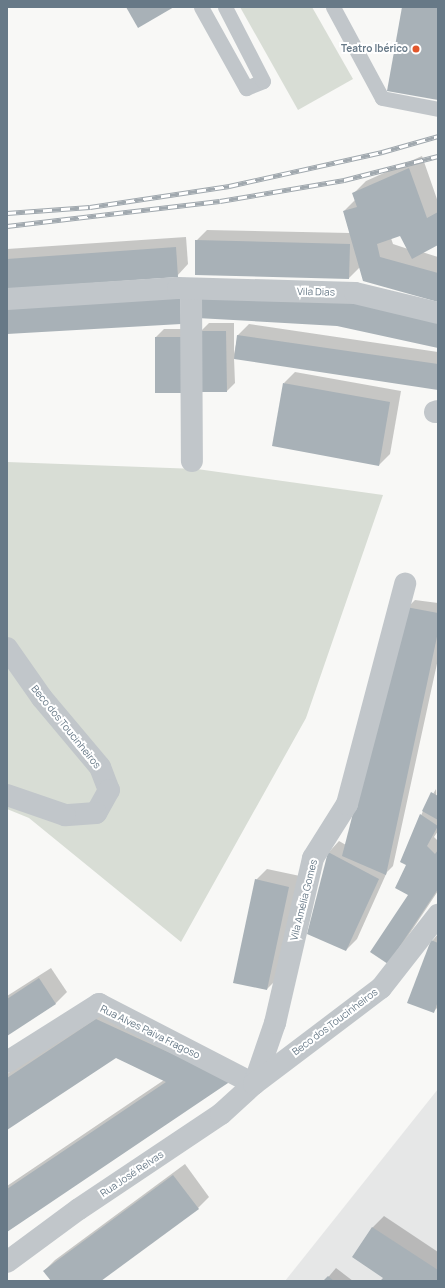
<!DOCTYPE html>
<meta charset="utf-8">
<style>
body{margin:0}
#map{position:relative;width:445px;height:1288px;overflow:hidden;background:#f8f8f6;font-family:Manrope,sans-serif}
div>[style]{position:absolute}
.built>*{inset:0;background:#e6e7e7}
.green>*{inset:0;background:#d8ddd5}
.shadow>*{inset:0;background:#0003}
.building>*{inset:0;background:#a8b1b7}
.service>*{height:15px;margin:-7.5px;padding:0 7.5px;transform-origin:7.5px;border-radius:7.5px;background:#c1c6ca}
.minor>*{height:22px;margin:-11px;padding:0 11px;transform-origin:11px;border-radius:11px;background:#c1c6ca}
.rail>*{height:4.5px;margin-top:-2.25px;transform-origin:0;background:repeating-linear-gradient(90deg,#fff 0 9px,#a0a8ae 0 18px);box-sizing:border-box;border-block:1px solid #a0a8ae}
.dots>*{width:11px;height:11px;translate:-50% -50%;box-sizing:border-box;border:2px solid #fff;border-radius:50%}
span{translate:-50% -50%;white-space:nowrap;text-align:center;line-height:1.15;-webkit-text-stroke:4px #fff;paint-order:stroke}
.poi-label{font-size:10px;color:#677987;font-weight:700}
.right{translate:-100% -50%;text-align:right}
.street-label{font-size:10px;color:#677987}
.frame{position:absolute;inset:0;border:8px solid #677987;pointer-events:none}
</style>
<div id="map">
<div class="built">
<div style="clip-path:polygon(438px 1089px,438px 1281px,285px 1281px)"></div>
</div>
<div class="green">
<div style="clip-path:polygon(240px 7px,312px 7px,353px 79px,298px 110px)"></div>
<div style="clip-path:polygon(7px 462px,197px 469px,383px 495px,306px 718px,181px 942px,29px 818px,7px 809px)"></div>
</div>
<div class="shadow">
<div style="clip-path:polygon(evenodd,422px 156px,438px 202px,438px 244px,422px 252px,438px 257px,438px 301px,360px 267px,349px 278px,196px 241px,207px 230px,350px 233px,344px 211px,355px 200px,353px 194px,366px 181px,422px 156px,401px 235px,408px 249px,393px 244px,391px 238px,401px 235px)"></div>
<div style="clip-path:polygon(186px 237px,188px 264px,177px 276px,7px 288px,7px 249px)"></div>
<div style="clip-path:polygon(209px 323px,234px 323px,234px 354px,238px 335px,249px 324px,438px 352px,438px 389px,234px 358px,235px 383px,227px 391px,201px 331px)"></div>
<div style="clip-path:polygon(164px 329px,189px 329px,190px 384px,156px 337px)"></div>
<div style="clip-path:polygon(295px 372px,401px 391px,390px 454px,379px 465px,284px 383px)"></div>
<div style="clip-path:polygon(415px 600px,438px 603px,438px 659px,393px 866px,387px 872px,357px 939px,346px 950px,329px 852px,339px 841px,346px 845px,407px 608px)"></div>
<div style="clip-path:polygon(436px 789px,438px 831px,434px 837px,438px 841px,438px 891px,396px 954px,410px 894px,407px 865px,401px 861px,423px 811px)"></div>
<div style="clip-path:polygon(267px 869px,300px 876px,278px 978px,267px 989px,256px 880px)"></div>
<div style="clip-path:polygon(438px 934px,438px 1007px,433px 1012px,432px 941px)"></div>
<div style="clip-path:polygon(51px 968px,67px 992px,56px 1003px,7px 1035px,7px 996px)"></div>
<div style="clip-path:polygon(109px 1006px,242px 1068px,7px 1231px,7px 1186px,164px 1080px,115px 1057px,7px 1129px,7px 1074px)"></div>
<div style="clip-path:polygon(185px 1164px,209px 1197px,198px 1208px,99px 1281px,52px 1281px,44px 1271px,55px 1260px)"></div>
<div style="clip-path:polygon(384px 1216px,438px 1252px,438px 1281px,382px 1281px,384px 1277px,353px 1257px,373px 1227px)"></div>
<div style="clip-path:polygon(336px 1268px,353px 1281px,325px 1281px)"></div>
</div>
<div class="building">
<div style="clip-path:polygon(126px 7px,174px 7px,138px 28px)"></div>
<div style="clip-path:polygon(402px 7px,438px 7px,438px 100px,387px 91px)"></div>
<div style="clip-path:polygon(409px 168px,427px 218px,438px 212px,438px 245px,412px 259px,400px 236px,377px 244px,380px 257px,438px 273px,438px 302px,363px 281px,343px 211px,357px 207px,352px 193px)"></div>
<div style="clip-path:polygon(195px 240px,350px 244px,349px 279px,195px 275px)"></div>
<div style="clip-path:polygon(176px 247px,178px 277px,7px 289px,7px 259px)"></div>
<div style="clip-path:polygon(198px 293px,341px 299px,438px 322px,438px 348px,337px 326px,197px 318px)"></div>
<div style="clip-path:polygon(180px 295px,181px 324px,7px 334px,7px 306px)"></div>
<div style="clip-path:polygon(200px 331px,226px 331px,227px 392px,201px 392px)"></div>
<div style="clip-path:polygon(237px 335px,438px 364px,438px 390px,234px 359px)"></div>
<div style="clip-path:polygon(155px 337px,182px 337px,182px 393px,155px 393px)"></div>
<div style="clip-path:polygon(283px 383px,390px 402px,379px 466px,272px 446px)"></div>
<div style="clip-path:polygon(406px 607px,438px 613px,438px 632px,386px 875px,342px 856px)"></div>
<div style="clip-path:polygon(431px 792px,438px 796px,438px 820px,422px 811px)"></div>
<div style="clip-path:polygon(420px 814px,438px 826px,427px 846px,435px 854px,438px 850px,438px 889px,388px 964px,370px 952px,408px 895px,395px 888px,406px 865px,400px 862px)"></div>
<div style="clip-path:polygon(328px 852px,379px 879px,346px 951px,307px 934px)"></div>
<div style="clip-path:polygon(255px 879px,289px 887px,267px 990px,233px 983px)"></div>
<div style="clip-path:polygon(431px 940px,438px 943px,438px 1001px,434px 1013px,407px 1003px)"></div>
<div style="clip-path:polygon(39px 978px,56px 1004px,7px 1036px,7px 999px)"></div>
<div style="clip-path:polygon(96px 1019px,231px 1081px,7px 1232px,7px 1189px,166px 1082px,116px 1058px,7px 1130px,7px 1078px)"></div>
<div style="clip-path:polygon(173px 1175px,199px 1209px,101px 1281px,51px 1281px,43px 1271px)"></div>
<div style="clip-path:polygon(372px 1227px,438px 1270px,438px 1281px,380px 1281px,383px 1278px,352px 1257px)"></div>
<div style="clip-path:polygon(328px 1276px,334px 1281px,323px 1281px)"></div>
</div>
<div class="service">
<div style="left:201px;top:7px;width:93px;rotate:60.9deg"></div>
<div style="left:246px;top:88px;width:18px;rotate:-22deg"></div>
<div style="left:263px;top:81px;width:83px;rotate:-117.2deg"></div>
<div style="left:333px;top:7px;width:103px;rotate:61.7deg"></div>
<div style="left:382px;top:98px;width:57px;rotate:11.1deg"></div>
</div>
<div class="minor">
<div style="left:191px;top:289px;width:172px;rotate:89.7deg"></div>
<div style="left:7px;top:299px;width:171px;rotate:-3.7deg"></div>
<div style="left:178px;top:288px;width:177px;rotate:1.6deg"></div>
<div style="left:355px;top:293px;width:85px;rotate:13.5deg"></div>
<div style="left:435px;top:412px;width:3px;rotate:-18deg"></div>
<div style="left:7px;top:648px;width:61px;rotate:55deg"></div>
<div style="left:42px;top:698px;width:90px;rotate:50deg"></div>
<div style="left:100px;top:767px;width:25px;rotate:69deg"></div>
<div style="left:109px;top:790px;width:26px;rotate:119deg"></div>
<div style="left:96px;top:813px;width:31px;rotate:176deg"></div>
<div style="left:65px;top:815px;width:61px;rotate:-161deg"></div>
<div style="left:7px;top:1062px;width:109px;rotate:-32.2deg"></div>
<div style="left:99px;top:1004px;width:174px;rotate:27.3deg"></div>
<div style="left:254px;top:1084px;width:65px;rotate:-71deg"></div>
<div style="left:275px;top:1023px;width:169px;rotate:-77deg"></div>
<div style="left:313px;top:858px;width:64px;rotate:-57.8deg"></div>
<div style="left:347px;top:804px;width:228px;rotate:-75.2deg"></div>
<div style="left:7px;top:1262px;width:89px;rotate:-36.4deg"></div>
<div style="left:79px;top:1209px;width:171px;rotate:-33.8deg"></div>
<div style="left:221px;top:1114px;width:45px;rotate:-42.3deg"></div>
<div style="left:254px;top:1084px;width:159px;rotate:-37.1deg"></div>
<div style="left:381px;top:988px;width:93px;rotate:-52deg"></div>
</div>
<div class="rail">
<div style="left:7px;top:213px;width:83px;rotate:-4.1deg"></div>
<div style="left:90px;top:207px;width:141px;rotate:-8.6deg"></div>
<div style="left:229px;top:186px;width:157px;rotate:-12.5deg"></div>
<div style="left:382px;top:152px;width:58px;rotate:-15.9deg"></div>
<div style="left:7px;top:226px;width:214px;rotate:-6.7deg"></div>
<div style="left:220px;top:201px;width:126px;rotate:-9.6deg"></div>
<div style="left:344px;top:180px;width:97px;rotate:-14.3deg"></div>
</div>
<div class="dots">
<div style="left:416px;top:49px;background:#e2572c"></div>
</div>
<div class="poi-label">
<span class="right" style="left:408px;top:49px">Teatro Ibérico</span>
</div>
<div class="street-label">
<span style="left:316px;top:292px;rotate:1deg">Vila Dias</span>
<span style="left:66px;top:727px;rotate:51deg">Beco dos Toucinheiros</span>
<span style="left:304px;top:900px;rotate:-76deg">Vila Amélia Gomes</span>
<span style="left:335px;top:1022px;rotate:-37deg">Beco dos Toucinheiros</span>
<span style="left:150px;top:1032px;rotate:26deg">Rua Alves Paiva Fragoso</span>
<span style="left:132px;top:1174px;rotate:-34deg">Rua José Relvas</span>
</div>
<div class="frame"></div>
</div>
